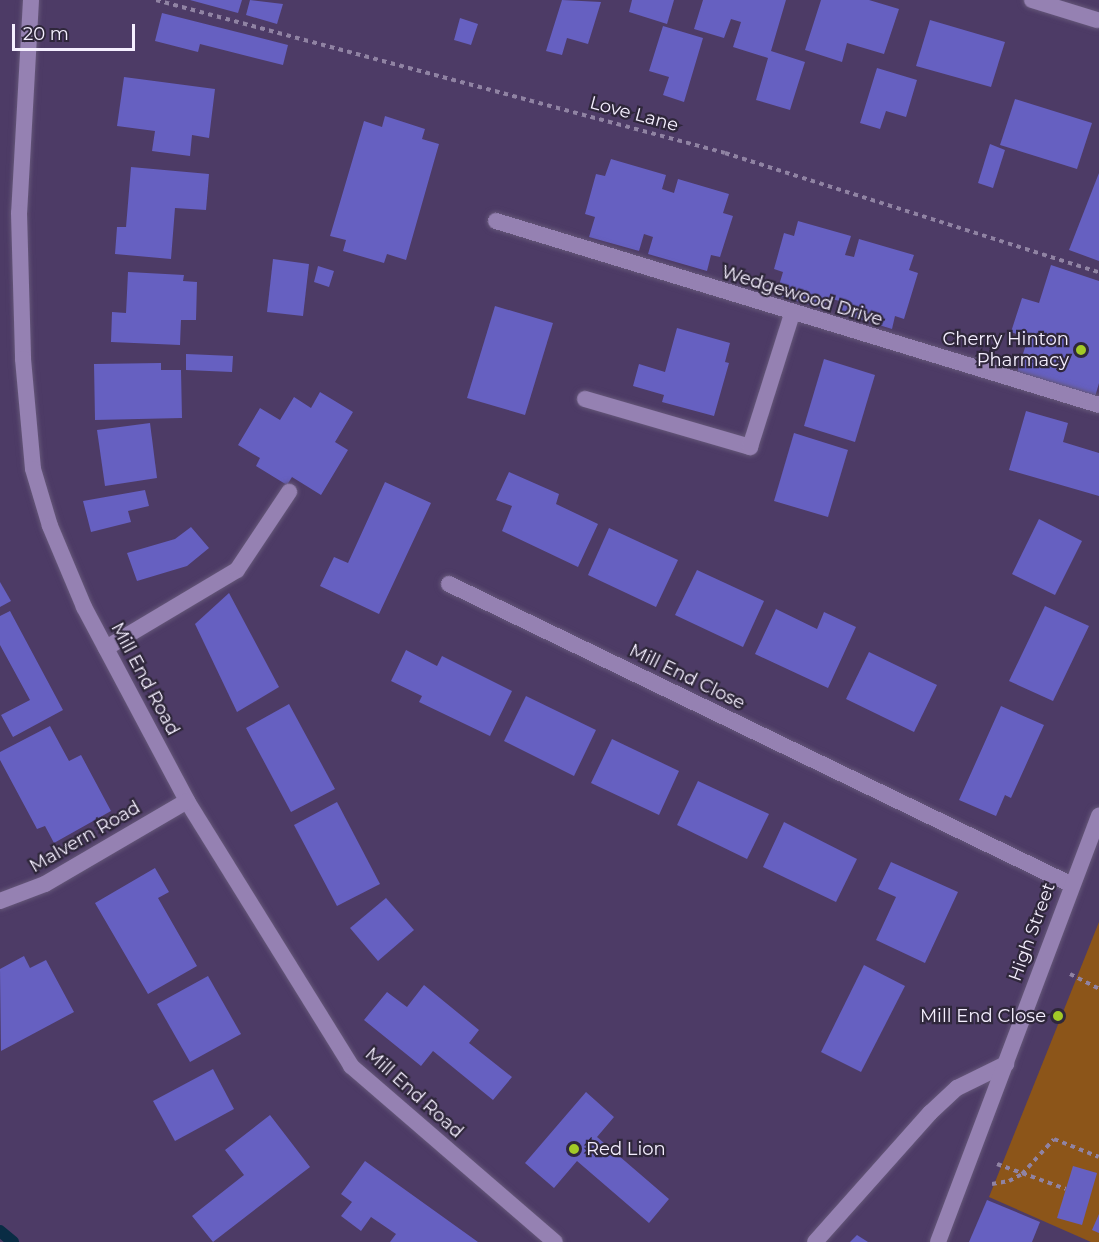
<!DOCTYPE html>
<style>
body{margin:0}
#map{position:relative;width:1099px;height:1242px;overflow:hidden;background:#4d3b66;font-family:Montserrat,sans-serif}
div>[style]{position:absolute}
.green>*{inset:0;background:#8c5519}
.stream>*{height:12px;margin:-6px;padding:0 6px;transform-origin:6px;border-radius:6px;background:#092c44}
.building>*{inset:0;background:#6660c1}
.path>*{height:4px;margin-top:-2px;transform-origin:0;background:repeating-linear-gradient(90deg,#9083a3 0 4.5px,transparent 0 9px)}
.roads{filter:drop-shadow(0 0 2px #655779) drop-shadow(0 0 2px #655779)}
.service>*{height:16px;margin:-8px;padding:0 8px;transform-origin:8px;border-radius:8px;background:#9581b2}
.minor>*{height:16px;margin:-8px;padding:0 8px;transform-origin:8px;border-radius:8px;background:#9581b2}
.tertiary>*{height:16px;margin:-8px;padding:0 8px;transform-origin:8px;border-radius:8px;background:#9581b2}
.dots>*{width:16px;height:16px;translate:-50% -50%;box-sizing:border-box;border:3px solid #2f273b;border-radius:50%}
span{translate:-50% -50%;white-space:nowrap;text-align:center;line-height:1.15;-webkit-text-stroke:4.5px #2f273b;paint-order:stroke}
.street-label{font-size:18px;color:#f5efff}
.poi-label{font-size:18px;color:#f5efff}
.right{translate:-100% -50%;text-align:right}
.left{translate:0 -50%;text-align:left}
.scale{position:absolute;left:12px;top:24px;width:123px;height:27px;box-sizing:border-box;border:3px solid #f5efff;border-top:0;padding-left:8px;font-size:18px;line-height:21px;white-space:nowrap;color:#f5efff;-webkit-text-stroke:4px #2f273b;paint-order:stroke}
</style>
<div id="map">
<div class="green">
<div style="clip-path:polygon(1099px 922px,1099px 1242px,1091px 1242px,989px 1197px)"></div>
</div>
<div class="stream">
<div style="left:0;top:1231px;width:17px;rotate:40deg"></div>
</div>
<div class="building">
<div style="clip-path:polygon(190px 0,242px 0,238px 13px)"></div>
<div style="clip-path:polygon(250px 0,283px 4px,277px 24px,246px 15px)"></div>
<div style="clip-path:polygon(562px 0,601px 2px,588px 44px,567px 38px,562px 55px,546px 51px)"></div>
<div style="clip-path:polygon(632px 0,674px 0,667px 24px,629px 12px)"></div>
<div style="clip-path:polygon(703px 0,786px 0,771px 51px,805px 62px,790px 110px,756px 100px,768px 58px,733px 47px,741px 22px,731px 19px,724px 38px,694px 29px)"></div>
<div style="clip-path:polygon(821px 0,869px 0,899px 9px,884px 54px,847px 43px,842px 62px,805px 50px)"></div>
<div style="clip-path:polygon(162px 13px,288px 45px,283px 65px,200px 44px,198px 52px,155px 41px)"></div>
<div style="clip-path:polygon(460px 18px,478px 24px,471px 45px,454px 40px)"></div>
<div style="clip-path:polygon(930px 20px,1005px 42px,991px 87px,916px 66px)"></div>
<div style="clip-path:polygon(663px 26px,703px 38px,684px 102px,663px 95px,669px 77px,649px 71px)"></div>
<div style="clip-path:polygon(877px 68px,917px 80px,906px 117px,886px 111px,880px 129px,860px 123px)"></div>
<div style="clip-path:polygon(124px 77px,215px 89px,209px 138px,192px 135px,190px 156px,152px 151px,155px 131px,117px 126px)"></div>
<div style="clip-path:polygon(1015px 99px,1092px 123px,1077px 169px,1000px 145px)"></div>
<div style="clip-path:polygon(385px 116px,425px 129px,422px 139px,439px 144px,406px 260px,387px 254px,384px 263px,343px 251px,346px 240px,330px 236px,364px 121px,382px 127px)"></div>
<div style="clip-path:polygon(990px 144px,1005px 150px,993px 188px,978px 183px)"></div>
<div style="clip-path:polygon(611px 159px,666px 175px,662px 189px,674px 193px,678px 179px,729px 194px,723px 213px,733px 216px,720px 257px,711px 255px,707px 271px,648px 254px,653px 237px,644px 234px,639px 251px,589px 237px,595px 217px,585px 214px,596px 174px,605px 176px)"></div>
<div style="clip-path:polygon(131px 167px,209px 174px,206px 210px,175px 208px,171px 259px,115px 254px,117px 227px,126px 227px)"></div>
<div style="clip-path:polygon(1099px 173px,1099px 261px,1069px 250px)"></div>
<div style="clip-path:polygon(798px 221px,851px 236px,845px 255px,854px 257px,859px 239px,914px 255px,909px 270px,918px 273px,904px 319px,895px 316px,892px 329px,836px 312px,840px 301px,827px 298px,824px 309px,776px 295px,783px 272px,774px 269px,784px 233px,794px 236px)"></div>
<div style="clip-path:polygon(273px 259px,309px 264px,303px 316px,267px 312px)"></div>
<div style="clip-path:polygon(1051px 265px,1099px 281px,1099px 383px,1095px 397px,1017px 373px,1028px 338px,1011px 332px,1022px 298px,1039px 303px)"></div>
<div style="clip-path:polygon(318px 266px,334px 271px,329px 287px,314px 282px)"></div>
<div style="clip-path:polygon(128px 272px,184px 275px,183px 281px,197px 282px,196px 320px,181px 320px,180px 345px,111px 342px,112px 312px,126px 313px)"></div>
<div style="clip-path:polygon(495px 306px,553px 323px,525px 415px,467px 398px)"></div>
<div style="clip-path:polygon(677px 328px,730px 343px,725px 362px,729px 363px,714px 416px,662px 402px,664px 395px,633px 386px,639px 364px,665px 372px)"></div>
<div style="clip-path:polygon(186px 354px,233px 356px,232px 372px,186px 370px)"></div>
<div style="clip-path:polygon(824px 359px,875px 375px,855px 442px,804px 426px)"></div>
<div style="clip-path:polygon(161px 363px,161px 370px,181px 370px,182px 418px,95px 420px,94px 364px)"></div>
<div style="clip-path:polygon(320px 392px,353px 412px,335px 442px,348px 450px,321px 495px,292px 477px,287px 485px,256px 466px,260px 458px,238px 445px,260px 408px,280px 420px,294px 397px,311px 408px)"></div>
<div style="clip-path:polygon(1026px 411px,1068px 423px,1063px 442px,1099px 453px,1099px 496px,1009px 470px)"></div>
<div style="clip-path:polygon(150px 423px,157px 478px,105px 486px,97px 430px)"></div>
<div style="clip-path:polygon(794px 433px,848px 450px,828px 517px,774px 501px)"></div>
<div style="clip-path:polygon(509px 472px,559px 494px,556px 504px,598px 524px,578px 567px,502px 531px,512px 506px,496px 500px)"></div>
<div style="clip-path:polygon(385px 482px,431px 503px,379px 614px,320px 586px,334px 557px,348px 563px)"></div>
<div style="clip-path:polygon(145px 490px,149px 506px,128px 511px,131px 522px,91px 532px,83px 501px)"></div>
<div style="clip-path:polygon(1039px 519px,1082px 541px,1055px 595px,1012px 574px)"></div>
<div style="clip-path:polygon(191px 527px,209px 548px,187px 566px,137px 581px,127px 553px,175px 539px)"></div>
<div style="clip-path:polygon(609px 528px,678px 560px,656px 607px,588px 575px)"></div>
<div style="clip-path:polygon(697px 570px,764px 601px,743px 647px,675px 615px)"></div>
<div style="clip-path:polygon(0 582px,11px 601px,0 607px)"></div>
<div style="clip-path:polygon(229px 593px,279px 687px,237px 712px,195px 624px)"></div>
<div style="clip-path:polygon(1045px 606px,1089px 626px,1053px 701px,1009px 681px)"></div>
<div style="clip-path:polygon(776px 609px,817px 629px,824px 612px,856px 627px,828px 688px,755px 654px)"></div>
<div style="clip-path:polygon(10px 611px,63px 710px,13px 737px,1px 715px,30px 700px,0 645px,0 616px)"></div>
<div style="clip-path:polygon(406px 650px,437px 666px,442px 656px,512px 691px,490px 736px,419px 702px,422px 696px,391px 681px)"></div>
<div style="clip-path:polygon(869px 652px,937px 685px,914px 732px,846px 699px)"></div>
<div style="clip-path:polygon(526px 696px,596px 730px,574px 776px,504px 741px)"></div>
<div style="clip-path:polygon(289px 704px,335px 789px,291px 812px,246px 728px)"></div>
<div style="clip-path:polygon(1001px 706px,1044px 725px,1011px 798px,1005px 795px,996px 816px,959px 800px)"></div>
<div style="clip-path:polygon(50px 726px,69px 761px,81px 755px,111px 811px,54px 843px,45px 826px,37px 829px,0 760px,0 752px)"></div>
<div style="clip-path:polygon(612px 739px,679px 771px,659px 815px,591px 783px)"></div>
<div style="clip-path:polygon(698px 781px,769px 814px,747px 859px,677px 825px)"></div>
<div style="clip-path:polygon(337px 802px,380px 884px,337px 906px,294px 825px)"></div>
<div style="clip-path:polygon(784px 822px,857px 859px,836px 902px,763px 867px)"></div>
<div style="clip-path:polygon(891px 862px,958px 892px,925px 963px,876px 940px,896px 897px,878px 889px)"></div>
<div style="clip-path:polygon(155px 868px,169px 892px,158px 898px,197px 966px,148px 994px,95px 903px)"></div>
<div style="clip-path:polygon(386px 898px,414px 930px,378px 961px,350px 928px)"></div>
<div style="clip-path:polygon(24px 956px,30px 968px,46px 960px,74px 1012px,1px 1051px,0 969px)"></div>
<div style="clip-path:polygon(864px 965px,905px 986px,861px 1072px,821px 1052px)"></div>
<div style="clip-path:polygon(208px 976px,241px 1034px,190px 1062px,157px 1004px)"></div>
<div style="clip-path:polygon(424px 985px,479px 1030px,469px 1043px,512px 1077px,493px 1100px,433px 1051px,421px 1066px,364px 1020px,387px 992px,407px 1007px)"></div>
<div style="clip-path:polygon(213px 1069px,234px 1109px,175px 1141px,153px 1101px)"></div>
<div style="clip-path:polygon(586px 1092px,614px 1117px,597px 1137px,669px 1199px,649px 1223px,577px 1161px,554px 1188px,525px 1163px)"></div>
<div style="clip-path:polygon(270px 1115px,310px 1167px,213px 1242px,192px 1216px,244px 1175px,225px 1150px)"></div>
<div style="clip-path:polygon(365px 1161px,478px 1242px,390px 1242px,396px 1234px,371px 1217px,361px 1231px,341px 1216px,352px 1202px,341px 1194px)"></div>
<div style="clip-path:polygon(1073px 1166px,1097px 1173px,1082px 1225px,1057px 1218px)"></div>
<div style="clip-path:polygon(987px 1200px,1040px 1222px,1032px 1242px,969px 1242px)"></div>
<div style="clip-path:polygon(1099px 1214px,1099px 1233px,1092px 1230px)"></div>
<div style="clip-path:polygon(857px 1235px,868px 1242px,850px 1242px)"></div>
</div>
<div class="path">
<div style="left:156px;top:0;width:589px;rotate:15.05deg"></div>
<div style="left:725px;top:153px;width:392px;rotate:17.7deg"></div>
<div style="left:1070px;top:974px;width:33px;rotate:27deg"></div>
<div style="left:997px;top:1164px;width:73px;rotate:19.9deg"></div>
<div style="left:992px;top:1184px;width:17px;rotate:-10deg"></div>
<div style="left:1009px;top:1181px;width:15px;rotate:-28deg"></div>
<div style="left:1022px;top:1174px;width:47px;rotate:-47.6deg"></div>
<div style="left:1054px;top:1139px;width:48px;rotate:21.8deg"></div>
</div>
<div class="roads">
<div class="service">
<div style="left:585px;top:399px;width:172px;rotate:16.2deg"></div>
<div style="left:750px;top:447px;width:139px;rotate:-72.5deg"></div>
<div style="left:106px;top:648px;width:152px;rotate:-30.8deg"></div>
<div style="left:237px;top:570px;width:94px;rotate:-56.3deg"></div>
</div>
<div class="minor">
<div style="left:31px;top:0;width:213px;rotate:93.2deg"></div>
<div style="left:19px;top:213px;width:146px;rotate:88.4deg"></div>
<div style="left:23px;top:359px;width:110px;rotate:84.8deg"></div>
<div style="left:33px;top:469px;width:59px;rotate:73.4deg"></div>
<div style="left:50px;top:526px;width:88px;rotate:67.2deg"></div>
<div style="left:84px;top:607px;width:220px;rotate:62deg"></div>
<div style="left:187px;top:801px;width:312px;rotate:58.2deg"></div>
<div style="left:351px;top:1066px;width:269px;rotate:40.8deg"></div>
<div style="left:1032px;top:0;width:68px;rotate:17.1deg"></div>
<div style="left:496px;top:221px;width:630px;rotate:16.97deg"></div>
<div style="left:449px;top:584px;width:690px;rotate:25.78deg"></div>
<div style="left:0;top:901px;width:48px;rotate:-20.7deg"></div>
<div style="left:45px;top:884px;width:164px;rotate:-30.3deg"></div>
<div style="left:815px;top:1242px;width:173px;rotate:-48.3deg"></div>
<div style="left:930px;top:1113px;width:37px;rotate:-43deg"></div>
<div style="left:957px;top:1088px;width:55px;rotate:-26.1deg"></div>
</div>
<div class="tertiary">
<div style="left:938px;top:1242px;width:456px;rotate:-69.3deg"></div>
</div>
</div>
<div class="dots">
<div style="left:1081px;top:350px;background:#a2c927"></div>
<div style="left:1058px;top:1016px;background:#a2c927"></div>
<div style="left:574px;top:1149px;background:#a2c927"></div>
</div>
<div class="street-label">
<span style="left:634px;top:114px;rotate:15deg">Love Lane</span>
<span style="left:802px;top:296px;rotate:17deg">Wedgewood Drive</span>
<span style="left:687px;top:677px;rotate:26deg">Mill End Close</span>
<span style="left:145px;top:679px;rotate:62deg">Mill End Road</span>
<span style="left:85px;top:837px;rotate:-30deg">Malvern Road</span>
<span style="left:1032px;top:932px;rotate:-70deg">High Street</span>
<span style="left:414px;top:1093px;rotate:42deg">Mill End Road</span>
</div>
<div class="poi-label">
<span class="right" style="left:1069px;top:350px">Cherry Hinton<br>Pharmacy</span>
<span class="right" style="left:1046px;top:1016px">Mill End Close</span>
<span class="left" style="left:586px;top:1149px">Red Lion</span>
</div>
<div class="scale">20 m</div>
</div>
